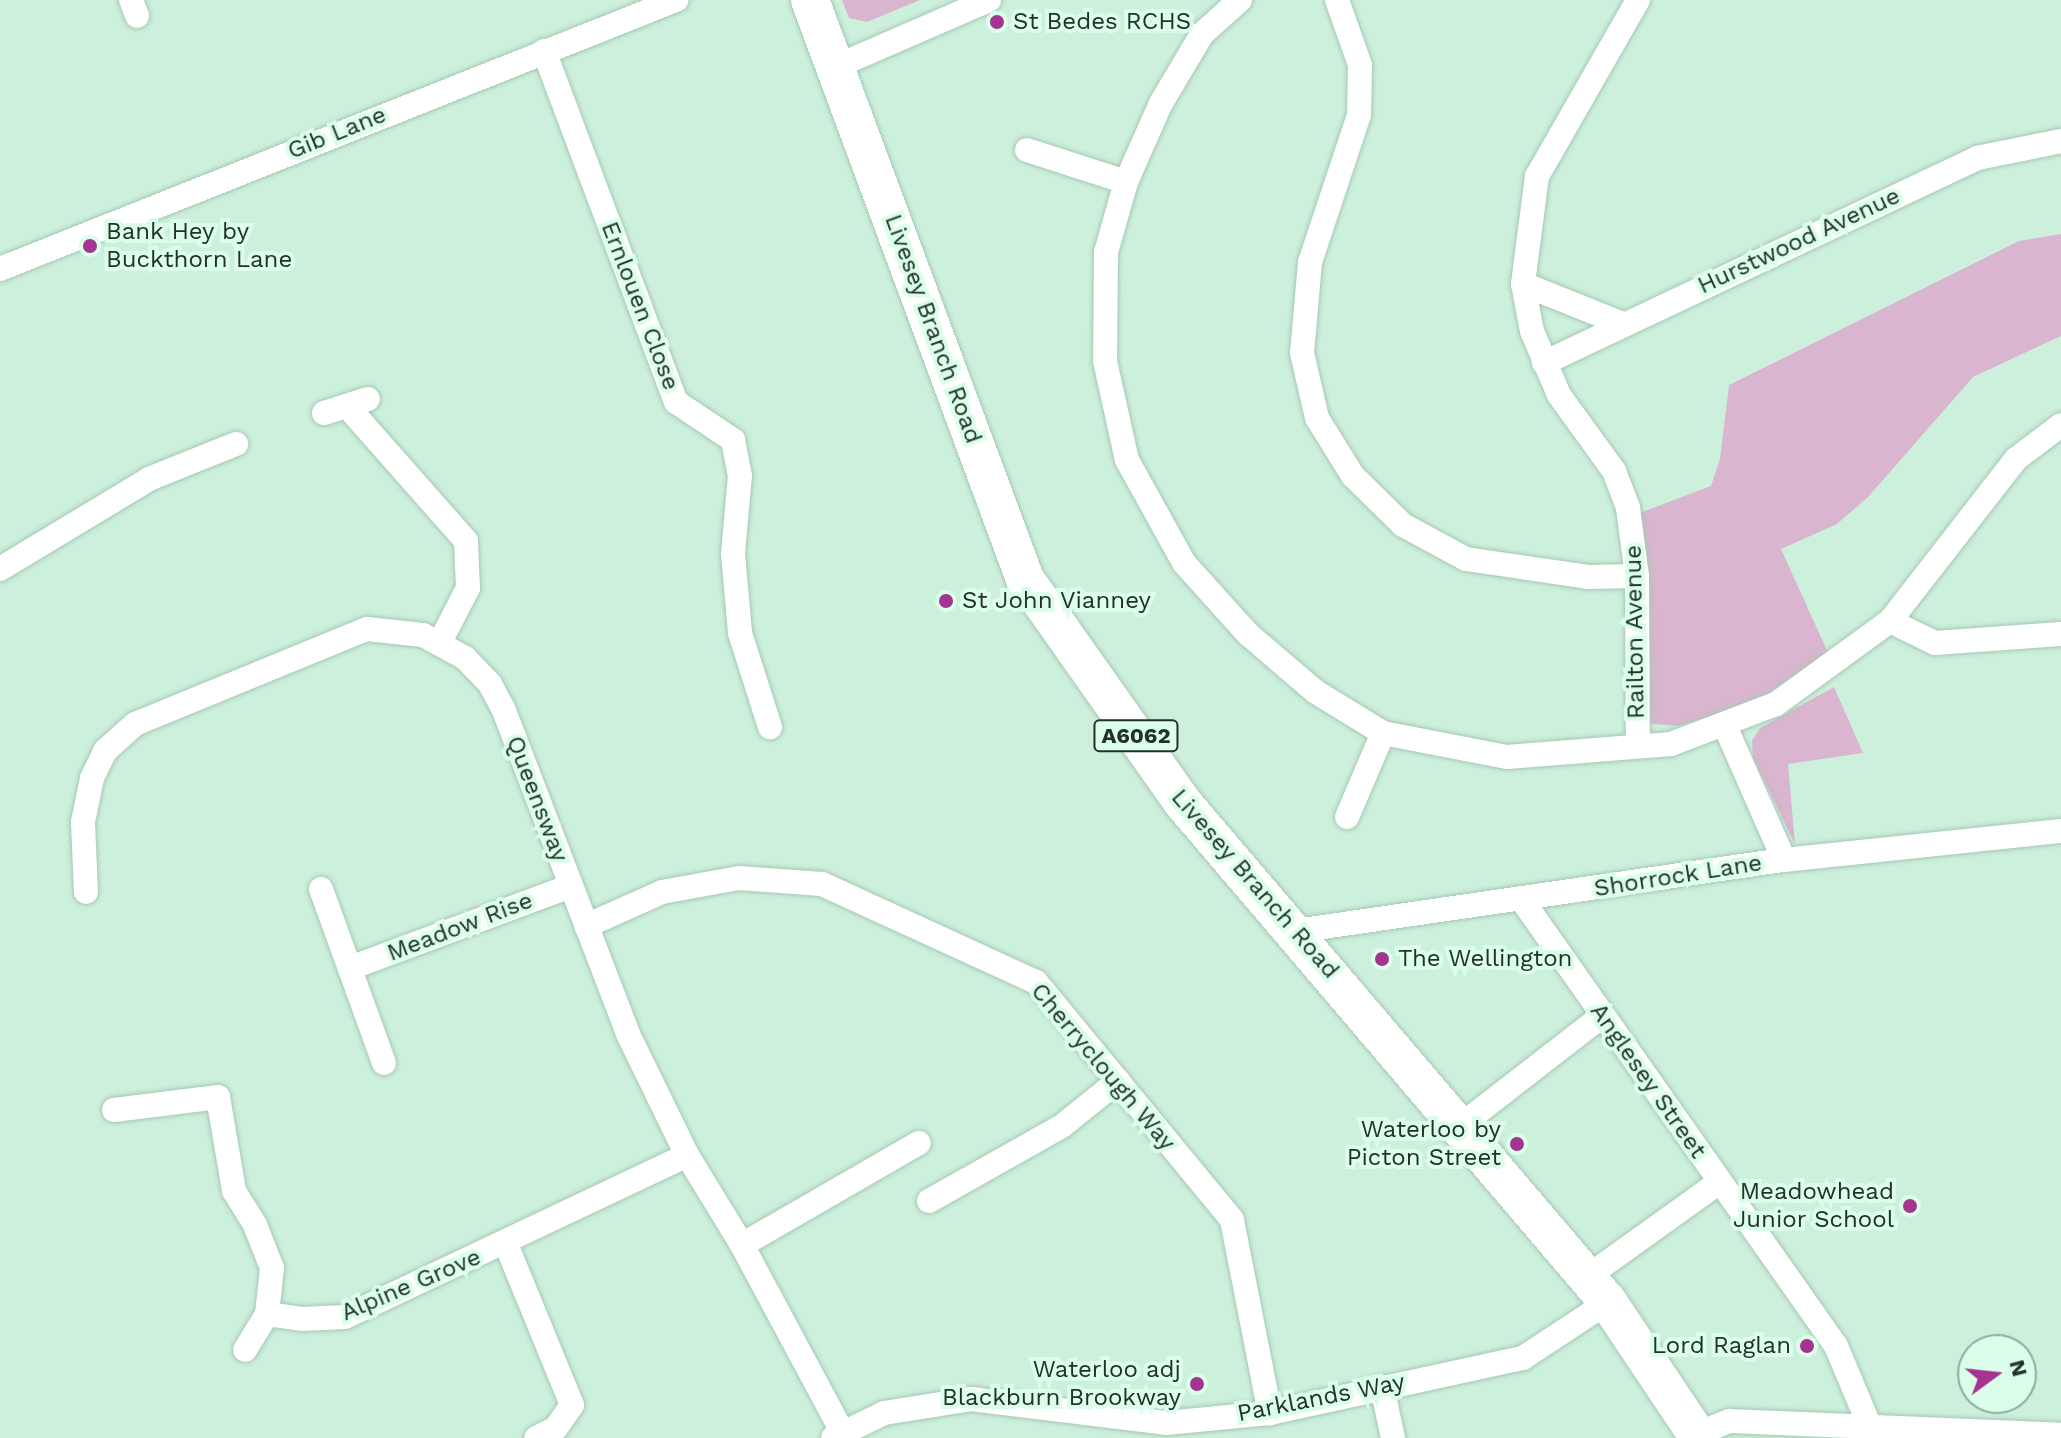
<!DOCTYPE html>
<style>
body{margin:0}
#map{position:relative;width:2061px;height:1438px;overflow:hidden;background:#cdf0dc;font-family:"Work Sans",sans-serif}
div>[style]{position:absolute}
.green>*{inset:0;background:#d9b5cf}
.roads{filter:drop-shadow(0 0 2px #a6c8b5) drop-shadow(0 0 2px #a6c8b5)}
.minor>*{height:24px;margin:-12px;padding:0 12px;transform-origin:12px;border-radius:12px;background:#fff}
.primary>*{height:38px;margin:-19px;padding:0 19px;transform-origin:19px;border-radius:19px;background:#fff}
.dots>*{width:22px;height:22px;translate:-50% -50%;box-sizing:border-box;border:4px solid #dafee9;border-radius:50%}
span{translate:-50% -50%;white-space:nowrap;text-align:center;line-height:1.15;-webkit-text-stroke:8px #dafee9;paint-order:stroke}
.shield-label span{padding:2px 6px;background:#dafee9;border:2px solid;border-radius:6px;-webkit-text-stroke-width:0}
.shield-label{font-size:22px;color:#233129;font-weight:700}
.poi-label{font-size:24px;color:#233129}
.left{translate:0 -50%;text-align:left}
.right{translate:-100% -50%;text-align:right}
.street-label{font-size:24px;color:#233129}
.north{position:absolute;left:1957px;top:1334px;width:80px;height:80px;box-sizing:border-box;background:#dafee9;border:2px solid #91ac9c;border-radius:50%;rotate:75deg;font-size:22px;font-weight:700;line-height:32px;text-align:center;color:#233129}
.north::after{content:'';display:block;margin:auto;width:28px;height:36px;background:#a53491;clip-path:polygon(50% 0,100% 100%,50% 72%,0 100%)}
</style>
<div id="map">
<div class="green">
<div style="clip-path:polygon(842px 0,920px 0,867px 22px,849px 18px)"></div>
<div style="clip-path:polygon(2061px 234px,2061px 336px,1973px 377px,1868px 497px,1837px 524px,1781px 549px,1829px 655px,1765px 695px,1726px 711px,1678px 726px,1643px 723px,1637px 514px,1711px 486px,1720px 459px,1729px 385px,2019px 241px)"></div>
<div style="clip-path:polygon(1834px 687px,1863px 753px,1788px 764px,1795px 844px,1753px 758px,1752px 741px,1760px 728px)"></div>
</div>
<div class="roads">
<div class="minor">
<div style="left:131px;top:0;width:17px;rotate:69deg"></div>
<div style="left:1240px;top:0;width:51px;rotate:138.2deg"></div>
<div style="left:1202px;top:34px;width:80px;rotate:120.7deg"></div>
<div style="left:1161px;top:103px;width:86px;rotate:113.9deg"></div>
<div style="left:1126px;top:182px;width:73px;rotate:105.9deg"></div>
<div style="left:1106px;top:252px;width:109px;rotate:90.5deg"></div>
<div style="left:1105px;top:361px;width:101px;rotate:77.5deg"></div>
<div style="left:1127px;top:460px;width:118px;rotate:61deg"></div>
<div style="left:1184px;top:563px;width:96px;rotate:48deg"></div>
<div style="left:1248px;top:634px;width:89px;rotate:40.5deg"></div>
<div style="left:1316px;top:692px;width:79px;rotate:31.5deg"></div>
<div style="left:1383px;top:733px;width:126px;rotate:11deg"></div>
<div style="left:1507px;top:757px;width:165px;rotate:-4.5deg"></div>
<div style="left:1671px;top:744px;width:112px;rotate:-20.9deg"></div>
<div style="left:1776px;top:704px;width:141px;rotate:-36.1deg"></div>
<div style="left:1890px;top:621px;width:205px;rotate:-52.1deg"></div>
<div style="left:2016px;top:459px;width:56px;rotate:-37.1deg"></div>
<div style="left:1337px;top:0;width:69px;rotate:70.5deg"></div>
<div style="left:1360px;top:65px;width:50px;rotate:91.1deg"></div>
<div style="left:1359px;top:115px;width:155px;rotate:108.4deg"></div>
<div style="left:1310px;top:262px;width:91px;rotate:95deg"></div>
<div style="left:1302px;top:353px;width:67px;rotate:77deg"></div>
<div style="left:1317px;top:418px;width:68px;rotate:58.2deg"></div>
<div style="left:1353px;top:476px;width:70px;rotate:44.4deg"></div>
<div style="left:1403px;top:525px;width:72px;rotate:28.4deg"></div>
<div style="left:1466px;top:559px;width:123px;rotate:8.4deg"></div>
<div style="left:1588px;top:577px;width:49px;rotate:-1.2deg"></div>
<div style="left:1638px;top:0;width:203px;rotate:119.8deg"></div>
<div style="left:1537px;top:176px;width:109px;rotate:97.4deg"></div>
<div style="left:1523px;top:284px;width:48px;rotate:79.2deg"></div>
<div style="left:1532px;top:331px;width:69px;rotate:67.1deg"></div>
<div style="left:1559px;top:395px;width:94px;rotate:54.1deg"></div>
<div style="left:1614px;top:471px;width:40px;rotate:69deg"></div>
<div style="left:1628px;top:508px;width:69px;rotate:82.5deg"></div>
<div style="left:1637px;top:576px;width:168px;rotate:89.7deg"></div>
<div style="left:544px;top:51px;width:375px;rotate:69.4deg"></div>
<div style="left:676px;top:402px;width:69px;rotate:33.7deg"></div>
<div style="left:733px;top:440px;width:36px;rotate:79deg"></div>
<div style="left:740px;top:475px;width:79px;rotate:95.1deg"></div>
<div style="left:733px;top:554px;width:79px;rotate:84.9deg"></div>
<div style="left:740px;top:633px;width:99px;rotate:72.3deg"></div>
<div style="left:835px;top:67px;width:168px;rotate:-23.5deg"></div>
<div style="left:1027px;top:150px;width:104px;rotate:17.9deg"></div>
<div style="left:0;top:269px;width:728px;rotate:-21.7deg"></div>
<div style="left:1523px;top:284px;width:108px;rotate:21.8deg"></div>
<div style="left:1544px;top:363px;width:479px;rotate:-25.3deg"></div>
<div style="left:1977px;top:158px;width:86px;rotate:-11.4deg"></div>
<div style="left:347px;top:406px;width:180px;rotate:48.6deg"></div>
<div style="left:466px;top:541px;width:47px;rotate:87.6deg"></div>
<div style="left:468px;top:588px;width:61px;rotate:117.4deg"></div>
<div style="left:324px;top:413px;width:46px;rotate:-17.7deg"></div>
<div style="left:0;top:569px;width:174px;rotate:-31.1deg"></div>
<div style="left:149px;top:479px;width:94px;rotate:-21.9deg"></div>
<div style="left:1890px;top:621px;width:50px;rotate:26.1deg"></div>
<div style="left:1935px;top:643px;width:126px;rotate:-4.1deg"></div>
<div style="left:1725px;top:726px;width:146px;rotate:66.2deg"></div>
<div style="left:1347px;top:817px;width:91px;rotate:-66.8deg"></div>
<div style="left:321px;top:889px;width:185px;rotate:70.1deg"></div>
<div style="left:86px;top:892px;width:70px;rotate:-92.5deg"></div>
<div style="left:83px;top:822px;width:45px;rotate:-78.4deg"></div>
<div style="left:92px;top:778px;width:30px;rotate:-64deg"></div>
<div style="left:105px;top:751px;width:40px;rotate:-42deg"></div>
<div style="left:135px;top:724px;width:251px;rotate:-22.3deg"></div>
<div style="left:367px;top:629px;width:56px;rotate:6.1deg"></div>
<div style="left:423px;top:635px;width:48px;rotate:28.7deg"></div>
<div style="left:465px;top:658px;width:36px;rotate:46deg"></div>
<div style="left:490px;top:684px;width:27px;rotate:62deg"></div>
<div style="left:503px;top:708px;width:349px;rotate:69deg"></div>
<div style="left:628px;top:1034px;width:135px;rotate:64deg"></div>
<div style="left:687px;top:1155px;width:105px;rotate:58.6deg"></div>
<div style="left:742px;top:1245px;width:210px;rotate:61.8deg"></div>
<div style="left:1522px;top:900px;width:545px;rotate:54.85deg"></div>
<div style="left:1836px;top:1346px;width:88px;rotate:67.2deg"></div>
<div style="left:586px;top:926px;width:83px;rotate:-24.1deg"></div>
<div style="left:662px;top:892px;width:78px;rotate:-10.3deg"></div>
<div style="left:739px;top:878px;width:83px;rotate:4.1deg"></div>
<div style="left:822px;top:884px;width:235px;rotate:24.6deg"></div>
<div style="left:1036px;top:982px;width:308px;rotate:50.5deg"></div>
<div style="left:1232px;top:1220px;width:197px;rotate:78.9deg"></div>
<div style="left:1296px;top:931px;width:493px;rotate:-8.3deg"></div>
<div style="left:1784px;top:860px;width:279px;rotate:-6deg"></div>
<div style="left:350px;top:968px;width:235px;rotate:-20.4deg"></div>
<div style="left:114px;top:1110px;width:105px;rotate:-7.1deg"></div>
<div style="left:218px;top:1097px;width:95px;rotate:80.3deg"></div>
<div style="left:234px;top:1191px;width:40px;rotate:58deg"></div>
<div style="left:255px;top:1225px;width:46px;rotate:68.4deg"></div>
<div style="left:272px;top:1268px;width:46px;rotate:96.2deg"></div>
<div style="left:267px;top:1314px;width:42px;rotate:121.4deg"></div>
<div style="left:1460px;top:1126px;width:180px;rotate:-37.8deg"></div>
<div style="left:929px;top:1201px;width:153px;rotate:-29.4deg"></div>
<div style="left:1062px;top:1126px;width:72px;rotate:-38.8deg"></div>
<div style="left:506px;top:1244px;width:174px;rotate:67.7deg"></div>
<div style="left:572px;top:1405px;width:28px;rotate:125deg"></div>
<div style="left:556px;top:1428px;width:22px;rotate:153deg"></div>
<div style="left:742px;top:1245px;width:204px;rotate:-30deg"></div>
<div style="left:1587px;top:1277px;width:163px;rotate:-35.7deg"></div>
<div style="left:267px;top:1314px;width:35px;rotate:8deg"></div>
<div style="left:302px;top:1319px;width:43px;rotate:-2.7deg"></div>
<div style="left:345px;top:1317px;width:378px;rotate:-25.3deg"></div>
<div style="left:1382px;top:1387px;width:52px;rotate:77.8deg"></div>
<div style="left:1697px;top:1434px;width:35px;rotate:-22deg"></div>
<div style="left:1730px;top:1421px;width:331px;rotate:2.4deg"></div>
<div style="left:833px;top:1438px;width:57px;rotate:-26.1deg"></div>
<div style="left:884px;top:1413px;width:88px;rotate:-9.1deg"></div>
<div style="left:971px;top:1399px;width:196px;rotate:7deg"></div>
<div style="left:1166px;top:1423px;width:104px;rotate:-5.5deg"></div>
<div style="left:1270px;top:1413px;width:259px;rotate:-12.3deg"></div>
<div style="left:1523px;top:1358px;width:102px;rotate:-33.4deg"></div>
</div>
<div class="primary">
<div style="left:810px;top:0;width:618px;rotate:69.63deg"></div>
<div style="left:1025px;top:579px;width:274px;rotate:54.8deg"></div>
<div style="left:1183px;top:803px;width:655px;rotate:49.58deg"></div>
<div style="left:1608px;top:1302px;width:164px;rotate:56.2deg"></div>
</div>
</div>
<div class="dots">
<div style="left:997px;top:22px;background:#a53491"></div>
<div style="left:90px;top:246px;background:#a53491"></div>
<div style="left:946px;top:601px;background:#a53491"></div>
<div style="left:1382px;top:959px;background:#a53491"></div>
<div style="left:1517px;top:1144px;background:#a53491"></div>
<div style="left:1910px;top:1206px;background:#a53491"></div>
<div style="left:1807px;top:1346px;background:#a53491"></div>
<div style="left:1197px;top:1384px;background:#a53491"></div>
</div>
<div class="shield-label">
<span style="left:1136px;top:736px">A6062</span>
</div>
<div class="poi-label">
<span class="left" style="left:1013px;top:22px">St Bedes RCHS</span>
<span class="left" style="left:106px;top:246px">Bank Hey by<br>Buckthorn Lane</span>
<span class="left" style="left:962px;top:601px">St John Vianney</span>
<span class="left" style="left:1398px;top:959px">The Wellington</span>
<span class="right" style="left:1501px;top:1144px">Waterloo by<br>Picton Street</span>
<span class="right" style="left:1894px;top:1206px">Meadowhead<br>Junior School</span>
<span class="right" style="left:1791px;top:1346px">Lord Raglan</span>
<span class="right" style="left:1181px;top:1384px">Waterloo adj<br>Blackburn Brookway</span>
</div>
<div class="street-label">
<span style="left:337px;top:133px;rotate:-22deg">Gib Lane</span>
<span style="left:1799px;top:241px;rotate:-25deg">Hurstwood Avenue</span>
<span style="left:640px;top:306px;rotate:69deg">Ernlouen Close</span>
<span style="left:933px;top:329px;rotate:70deg">Livesey Branch Road</span>
<span style="left:1635px;top:632px;rotate:-91deg">Railton Avenue</span>
<span style="left:537px;top:799px;rotate:69deg">Queensway</span>
<span style="left:1678px;top:876px;rotate:-9deg">Shorrock Lane</span>
<span style="left:1255px;top:884px;rotate:49deg">Livesey Branch Road</span>
<span style="left:460px;top:927px;rotate:-21deg">Meadow Rise</span>
<span style="left:1103px;top:1067px;rotate:50deg">Cherryclough Way</span>
<span style="left:1648px;top:1081px;rotate:55deg">Anglesey Street</span>
<span style="left:411px;top:1285px;rotate:-23deg">Alpine Grove</span>
<span style="left:1321px;top:1398px;rotate:-11deg">Parklands Way</span>
</div>
<div class="north">N</div>
</div>
